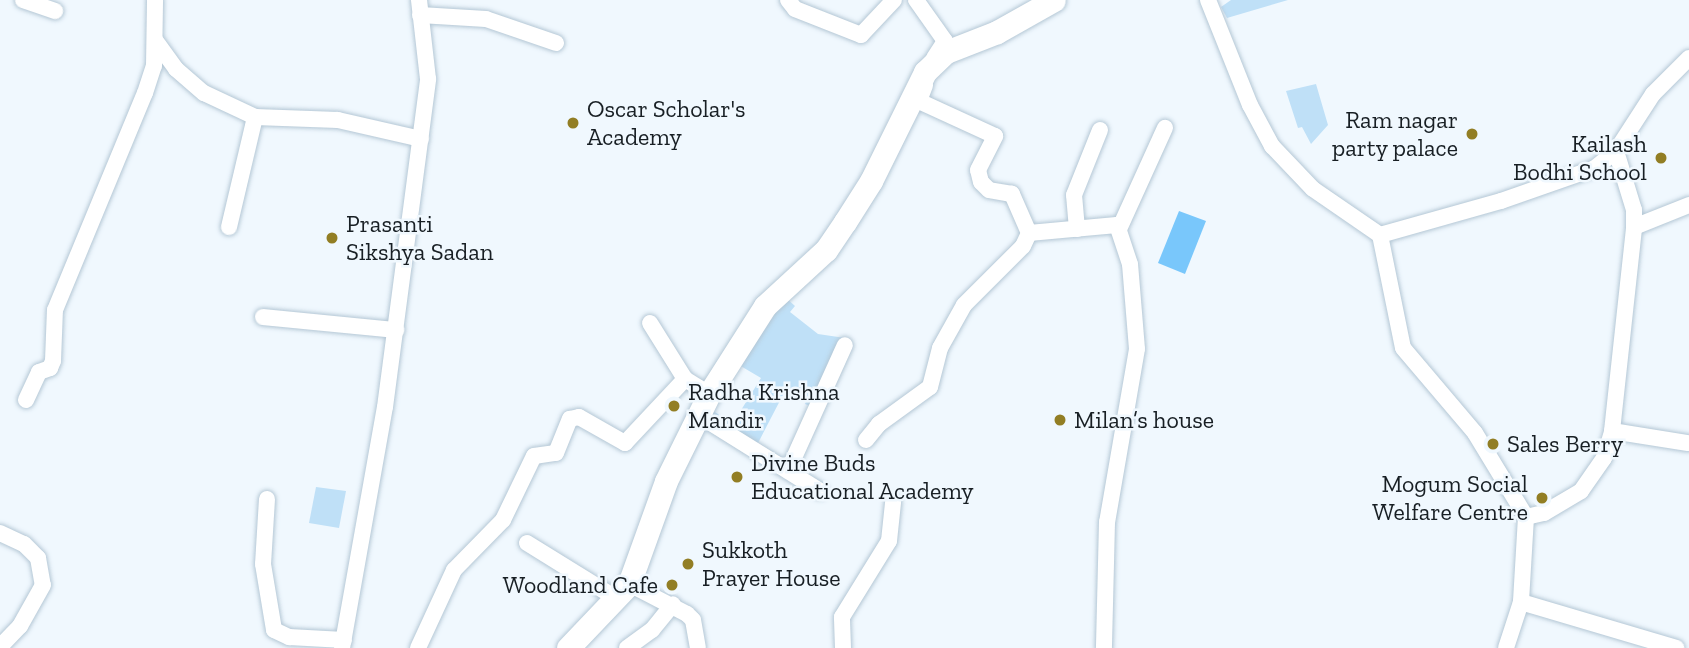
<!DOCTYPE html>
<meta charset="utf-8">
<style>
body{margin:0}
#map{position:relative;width:1689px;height:648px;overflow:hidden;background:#f0f8fe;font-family:"Zilla Slab",serif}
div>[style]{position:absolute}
.green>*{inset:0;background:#bfe0f7}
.water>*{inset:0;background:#79c7fb}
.roads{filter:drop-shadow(0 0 2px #b4c7d5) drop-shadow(0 0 2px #b4c7d5)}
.street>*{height:16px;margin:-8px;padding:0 8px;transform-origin:8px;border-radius:8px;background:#fff}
.secondary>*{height:23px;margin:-11.5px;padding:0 11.5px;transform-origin:11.5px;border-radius:11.5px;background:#fff}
.dots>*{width:19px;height:19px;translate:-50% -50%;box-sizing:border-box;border:4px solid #f0f8fe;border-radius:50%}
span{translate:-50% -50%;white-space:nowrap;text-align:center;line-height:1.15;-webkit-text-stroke:5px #f0f8fe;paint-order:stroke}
.poi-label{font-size:24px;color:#181f24}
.left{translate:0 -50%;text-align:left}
.right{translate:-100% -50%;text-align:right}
</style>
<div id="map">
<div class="green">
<div style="clip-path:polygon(1231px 0,1288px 0,1227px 18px,1221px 7px)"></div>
<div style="clip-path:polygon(1316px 84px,1328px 125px,1311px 144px,1302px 127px,1298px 128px,1286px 91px)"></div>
<div style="clip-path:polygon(786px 298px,795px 306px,790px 312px,818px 334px,845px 338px,810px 406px,805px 404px,807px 399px,785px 391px,757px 445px,709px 417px,713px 411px,733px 423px,761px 378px,739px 365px)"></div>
<div style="clip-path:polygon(316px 487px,346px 491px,339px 528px,309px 523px)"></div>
</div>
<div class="water">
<div style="clip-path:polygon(1179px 211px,1206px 221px,1185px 274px,1158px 263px)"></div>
</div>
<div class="roads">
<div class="street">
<div style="left:23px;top:0;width:34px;rotate:19deg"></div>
<div style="left:788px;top:0;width:11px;rotate:52deg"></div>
<div style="left:795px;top:9px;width:71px;rotate:21.5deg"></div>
<div style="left:861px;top:35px;width:48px;rotate:-46.7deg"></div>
<div style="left:916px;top:0;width:50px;rotate:54.7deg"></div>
<div style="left:945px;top:41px;width:20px;rotate:123deg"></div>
<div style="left:1208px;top:0;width:113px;rotate:68.2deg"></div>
<div style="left:1250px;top:105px;width:47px;rotate:61.8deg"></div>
<div style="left:1272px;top:146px;width:59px;rotate:46.4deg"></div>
<div style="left:1313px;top:189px;width:81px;rotate:34.5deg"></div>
<div style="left:1380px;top:235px;width:115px;rotate:78.5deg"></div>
<div style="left:1403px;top:348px;width:111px;rotate:49.7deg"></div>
<div style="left:1475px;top:433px;width:98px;rotate:58.7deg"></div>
<div style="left:1526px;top:517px;width:85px;rotate:93.4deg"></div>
<div style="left:1521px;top:602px;width:48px;rotate:108.1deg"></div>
<div style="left:420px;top:15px;width:66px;rotate:3.5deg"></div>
<div style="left:486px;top:19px;width:74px;rotate:18.9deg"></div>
<div style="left:155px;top:40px;width:36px;rotate:54deg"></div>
<div style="left:176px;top:69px;width:37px;rotate:41deg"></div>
<div style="left:204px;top:93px;width:56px;rotate:25.2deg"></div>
<div style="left:255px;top:117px;width:83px;rotate:2.1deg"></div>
<div style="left:338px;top:120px;width:85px;rotate:12.9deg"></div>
<div style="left:229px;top:227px;width:113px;rotate:-76.7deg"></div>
<div style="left:1120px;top:227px;width:109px;rotate:-65.6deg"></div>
<div style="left:1634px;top:227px;width:59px;rotate:-21.8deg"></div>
<div style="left:1077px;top:229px;width:34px;rotate:-95deg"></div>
<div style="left:1074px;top:195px;width:70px;rotate:-68.2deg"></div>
<div style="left:1029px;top:233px;width:88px;rotate:-5.2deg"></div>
<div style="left:1117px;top:225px;width:41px;rotate:71.6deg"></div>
<div style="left:1130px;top:264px;width:85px;rotate:85.3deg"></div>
<div style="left:1137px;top:349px;width:176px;rotate:99.8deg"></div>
<div style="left:1107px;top:522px;width:126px;rotate:91.4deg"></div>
<div style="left:1380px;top:235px;width:126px;rotate:-15.7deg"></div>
<div style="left:1501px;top:201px;width:100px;rotate:-19.3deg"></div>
<div style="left:1595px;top:168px;width:27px;rotate:-39deg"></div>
<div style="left:1616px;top:151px;width:68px;rotate:-57deg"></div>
<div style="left:1653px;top:94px;width:51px;rotate:-45deg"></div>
<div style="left:263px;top:317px;width:134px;rotate:5.6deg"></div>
<div style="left:650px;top:323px;width:66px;rotate:58deg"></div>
<div style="left:685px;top:379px;width:28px;rotate:32deg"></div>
<div style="left:26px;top:400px;width:31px;rotate:-65deg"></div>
<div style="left:39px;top:372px;width:12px;rotate:-20deg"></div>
<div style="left:50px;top:368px;width:8px;rotate:-67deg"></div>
<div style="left:53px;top:361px;width:51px;rotate:-87.8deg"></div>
<div style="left:55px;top:310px;width:235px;rotate:-67.5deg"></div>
<div style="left:145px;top:93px;width:28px;rotate:-72deg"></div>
<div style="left:154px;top:66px;width:66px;rotate:-89.1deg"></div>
<div style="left:698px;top:415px;width:144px;rotate:31.9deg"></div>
<div style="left:1612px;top:431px;width:77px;rotate:9deg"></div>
<div style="left:866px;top:440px;width:21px;rotate:-51deg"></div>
<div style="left:879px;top:424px;width:63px;rotate:-36deg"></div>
<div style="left:930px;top:387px;width:40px;rotate:-75.6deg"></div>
<div style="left:940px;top:348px;width:49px;rotate:-60.8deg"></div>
<div style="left:964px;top:305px;width:83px;rotate:-45deg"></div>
<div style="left:1023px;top:246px;width:14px;rotate:-65deg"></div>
<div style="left:1029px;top:233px;width:43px;rotate:-113.6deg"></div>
<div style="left:1012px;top:194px;width:23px;rotate:-170deg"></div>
<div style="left:989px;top:190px;width:11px;rotate:-135deg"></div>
<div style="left:981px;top:182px;width:12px;rotate:-104deg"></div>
<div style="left:978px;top:170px;width:38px;rotate:-63deg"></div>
<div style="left:995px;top:136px;width:84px;rotate:-155.3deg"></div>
<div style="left:919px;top:101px;width:17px;rotate:-69deg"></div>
<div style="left:788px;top:471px;width:138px;rotate:-65.7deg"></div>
<div style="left:267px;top:499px;width:65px;rotate:93.5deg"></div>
<div style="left:263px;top:564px;width:67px;rotate:80.5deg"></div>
<div style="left:274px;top:630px;width:17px;rotate:25deg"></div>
<div style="left:289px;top:637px;width:55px;rotate:3.1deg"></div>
<div style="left:1526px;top:517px;width:18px;rotate:-13deg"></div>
<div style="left:1544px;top:513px;width:43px;rotate:-30.7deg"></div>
<div style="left:1581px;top:491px;width:40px;rotate:-55.1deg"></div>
<div style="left:1604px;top:458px;width:28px;rotate:-73deg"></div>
<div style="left:1612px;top:431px;width:205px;rotate:-83.8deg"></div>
<div style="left:1634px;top:227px;width:17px;rotate:-90deg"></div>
<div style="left:1634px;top:210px;width:62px;rotate:-107deg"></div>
<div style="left:0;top:533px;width:26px;rotate:25deg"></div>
<div style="left:24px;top:544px;width:20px;rotate:45deg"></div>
<div style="left:38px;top:558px;width:27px;rotate:80deg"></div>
<div style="left:43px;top:585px;width:47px;rotate:119.3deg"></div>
<div style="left:20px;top:626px;width:29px;rotate:134deg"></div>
<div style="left:527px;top:543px;width:108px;rotate:31.8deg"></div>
<div style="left:629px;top:584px;width:65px;rotate:27.3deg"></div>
<div style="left:687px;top:614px;width:8px;rotate:45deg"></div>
<div style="left:693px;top:620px;width:28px;rotate:80deg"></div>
<div style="left:1521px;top:602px;width:162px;rotate:16.5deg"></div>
<div style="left:342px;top:648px;width:245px;rotate:-79.9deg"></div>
<div style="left:385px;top:407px;width:331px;rotate:-82.5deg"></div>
<div style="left:428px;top:79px;width:80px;rotate:-96.5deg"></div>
<div style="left:418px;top:648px;width:86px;rotate:-65.2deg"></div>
<div style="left:454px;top:570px;width:70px;rotate:-45.6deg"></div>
<div style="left:503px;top:520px;width:71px;rotate:-64.2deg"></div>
<div style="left:534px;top:456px;width:22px;rotate:-8deg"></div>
<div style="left:556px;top:453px;width:37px;rotate:-68deg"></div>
<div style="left:570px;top:419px;width:9px;rotate:-13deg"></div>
<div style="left:579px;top:417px;width:53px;rotate:29.5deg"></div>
<div style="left:625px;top:443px;width:88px;rotate:-46.8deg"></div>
<div style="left:627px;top:648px;width:31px;rotate:-36deg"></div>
<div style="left:652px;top:630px;width:33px;rotate:-51deg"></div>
<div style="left:843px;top:648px;width:31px;rotate:-92deg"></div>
<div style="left:842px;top:617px;width:89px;rotate:-58.3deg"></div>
<div style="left:889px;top:541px;width:39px;rotate:-84deg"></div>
</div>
<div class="secondary">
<div style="left:568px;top:648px;width:88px;rotate:-46.4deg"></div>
<div style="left:629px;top:584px;width:109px;rotate:-70.2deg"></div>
<div style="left:666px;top:481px;width:97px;rotate:-63.7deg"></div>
<div style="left:709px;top:394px;width:104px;rotate:-57.5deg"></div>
<div style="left:765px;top:306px;width:83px;rotate:-42.6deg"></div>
<div style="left:826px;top:250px;width:34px;rotate:-56deg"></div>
<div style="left:845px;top:222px;width:49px;rotate:-57.6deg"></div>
<div style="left:871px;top:181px;width:122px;rotate:-63.6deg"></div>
<div style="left:925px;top:72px;width:29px;rotate:-44deg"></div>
<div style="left:946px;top:52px;width:55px;rotate:-21.4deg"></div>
<div style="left:997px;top:32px;width:65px;rotate:-29.3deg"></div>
</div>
</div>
<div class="dots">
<div style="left:573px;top:123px;background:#927e24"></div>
<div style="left:1472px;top:134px;background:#927e24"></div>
<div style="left:1661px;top:158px;background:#927e24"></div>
<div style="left:332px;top:238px;background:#927e24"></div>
<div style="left:674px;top:406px;background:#927e24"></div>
<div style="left:1060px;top:420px;background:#927e24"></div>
<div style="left:1493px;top:444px;background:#927e24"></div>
<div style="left:737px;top:477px;background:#927e24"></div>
<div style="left:1542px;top:498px;background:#927e24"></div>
<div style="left:688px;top:564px;background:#927e24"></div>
<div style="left:672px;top:585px;background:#927e24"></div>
</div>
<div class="poi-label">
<span class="left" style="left:587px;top:123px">Oscar Scholar's<br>Academy</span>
<span class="right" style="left:1458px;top:134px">Ram nagar<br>party palace</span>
<span class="right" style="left:1647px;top:158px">Kailash<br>Bodhi School</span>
<span class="left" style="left:346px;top:238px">Prasanti<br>Sikshya Sadan</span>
<span class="left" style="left:688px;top:406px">Radha Krishna<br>Mandir</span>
<span class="left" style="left:1074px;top:420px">Milan’s house</span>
<span class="left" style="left:1507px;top:444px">Sales Berry</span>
<span class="left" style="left:751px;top:477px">Divine Buds<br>Educational Academy</span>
<span class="right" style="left:1528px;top:498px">Mogum Social<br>Welfare Centre</span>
<span class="left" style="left:702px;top:564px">Sukkoth<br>Prayer House</span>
<span class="right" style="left:658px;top:585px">Woodland Cafe</span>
</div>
</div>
